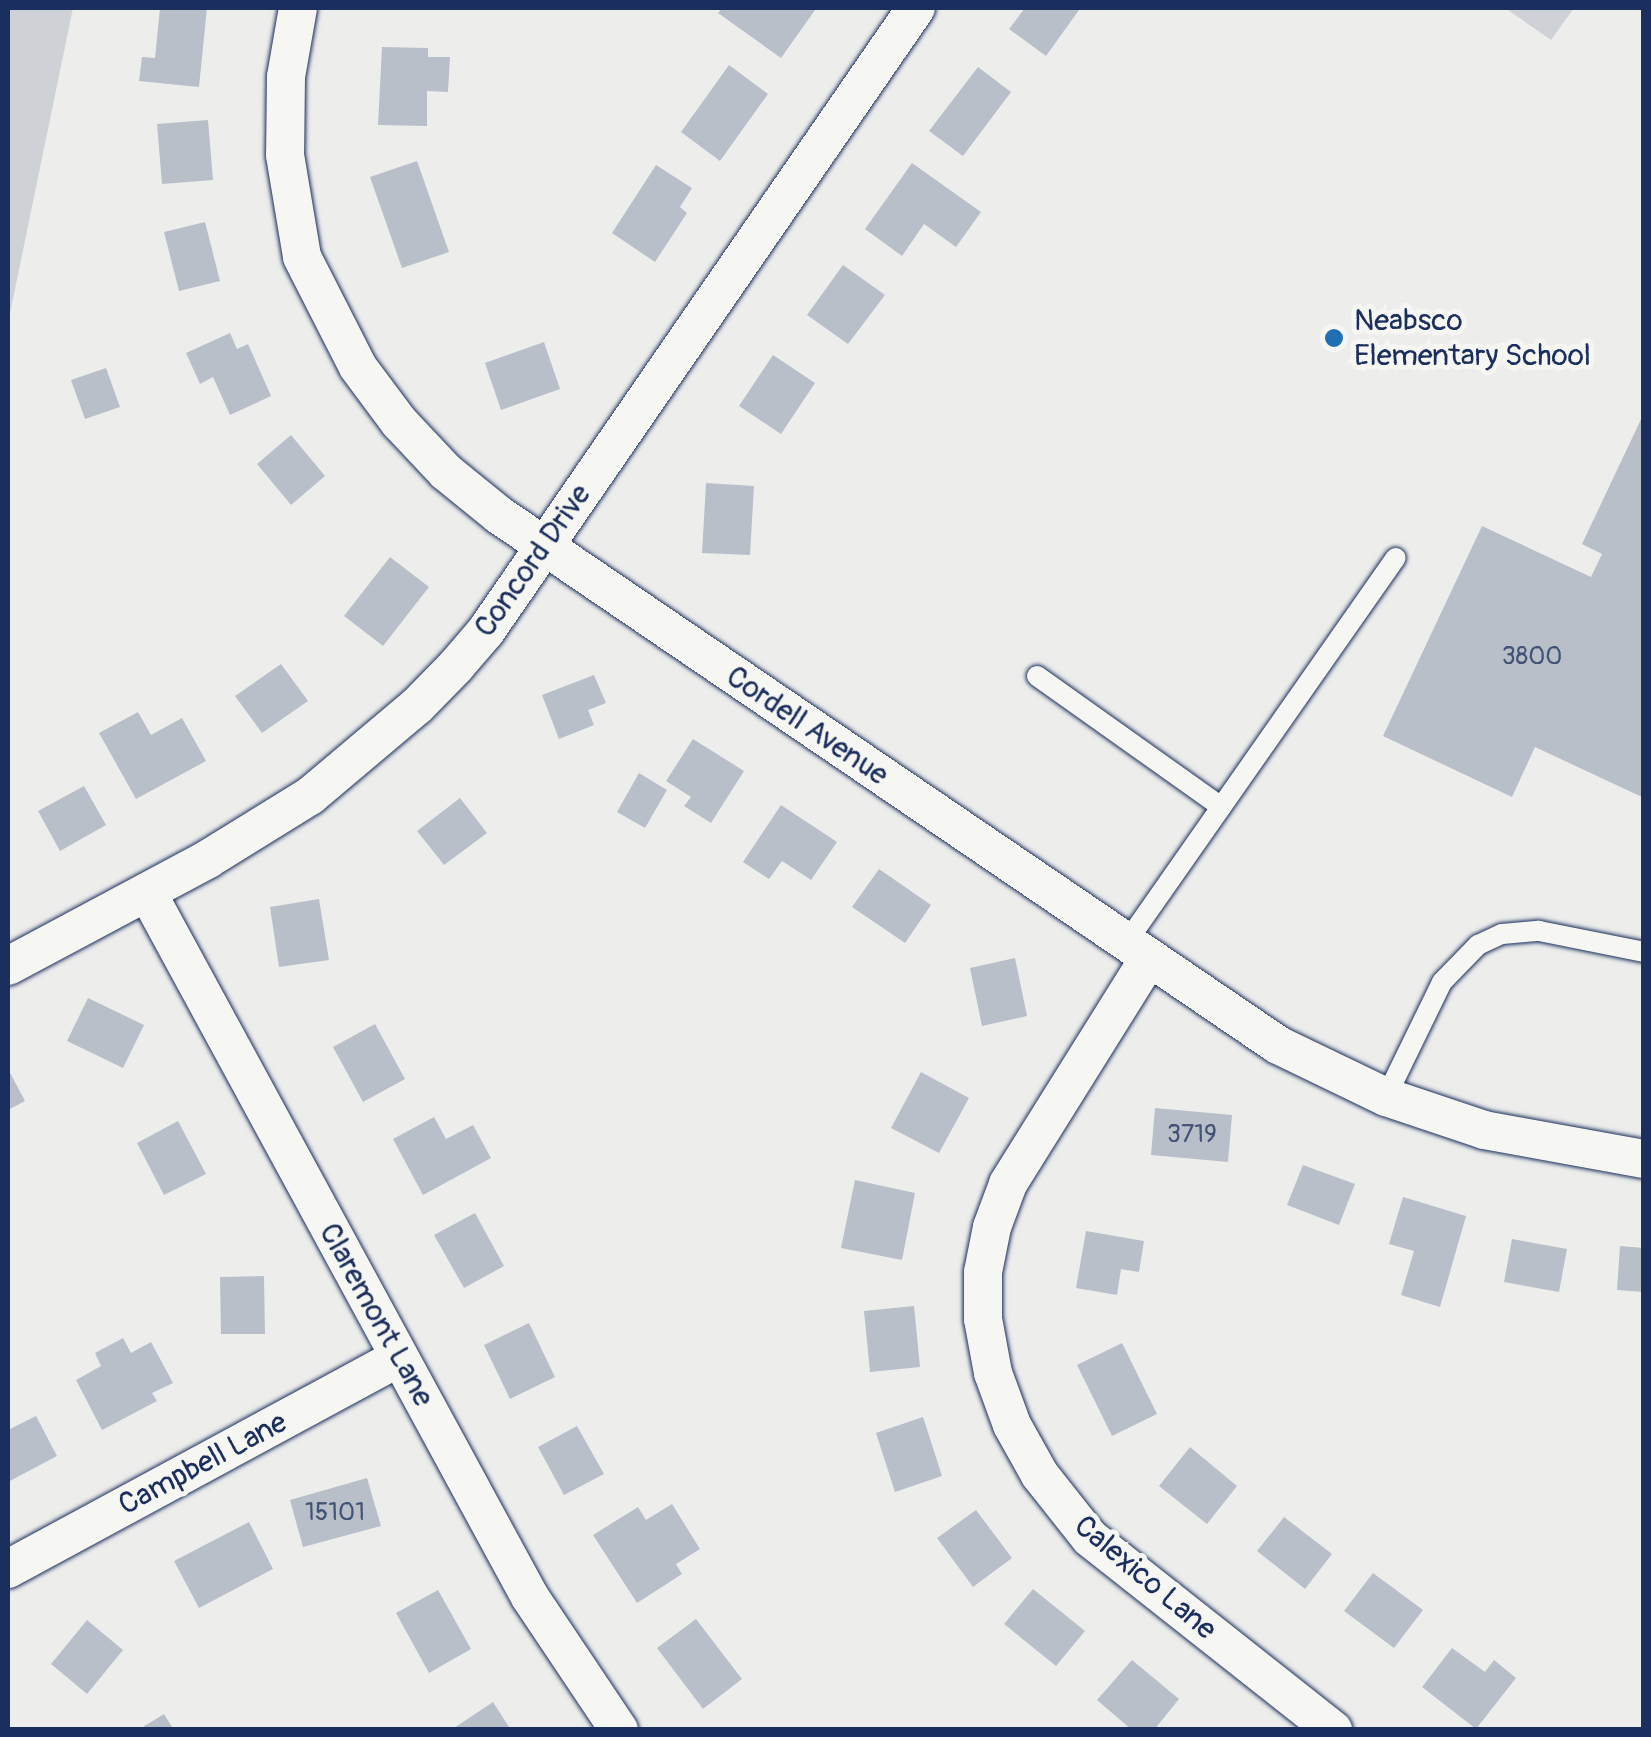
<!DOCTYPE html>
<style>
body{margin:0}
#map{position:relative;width:1651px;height:1737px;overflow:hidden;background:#edeeec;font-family:Pangolin,sans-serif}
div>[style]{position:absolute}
.green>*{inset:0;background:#ced2d7}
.building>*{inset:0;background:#b9bfc8}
.roads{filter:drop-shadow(0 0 2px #1b2f5e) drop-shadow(0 0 2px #1b2f5e)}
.lane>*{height:20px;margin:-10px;padding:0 10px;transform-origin:10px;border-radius:10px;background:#f6f6f2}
.street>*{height:38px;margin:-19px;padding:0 19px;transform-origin:19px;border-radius:19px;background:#f6f6f2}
.dots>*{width:28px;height:28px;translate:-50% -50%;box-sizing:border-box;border:5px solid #f6f6f2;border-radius:50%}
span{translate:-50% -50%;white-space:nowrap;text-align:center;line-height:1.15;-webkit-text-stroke:10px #f6f6f2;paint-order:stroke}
.number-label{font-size:25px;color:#425378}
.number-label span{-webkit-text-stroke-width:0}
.poi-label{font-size:30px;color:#1b2f5e}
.left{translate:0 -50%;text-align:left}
.street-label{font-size:30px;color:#1b2f5e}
.frame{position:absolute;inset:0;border:10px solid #1b2f5e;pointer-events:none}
</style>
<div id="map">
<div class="green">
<div style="clip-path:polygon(8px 8px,73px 8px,8px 323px)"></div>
<div style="clip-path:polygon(1505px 8px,1574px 8px,1551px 40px)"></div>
</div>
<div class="building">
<div style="clip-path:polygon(160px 8px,207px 8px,199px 87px,139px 81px,142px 57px,155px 58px)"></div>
<div style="clip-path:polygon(722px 8px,812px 8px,815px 10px,781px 58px,718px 13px)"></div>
<div style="clip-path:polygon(1025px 8px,1076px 8px,1079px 10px,1046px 56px,1009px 29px)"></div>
<div style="clip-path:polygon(382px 47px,428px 48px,428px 57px,450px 57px,448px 92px,427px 91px,427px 126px,378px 125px)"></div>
<div style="clip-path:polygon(729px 65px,768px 94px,720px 161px,681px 132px)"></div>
<div style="clip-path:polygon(978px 67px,1011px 92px,963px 156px,929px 131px)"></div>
<div style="clip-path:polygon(208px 120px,213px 180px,162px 184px,157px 124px)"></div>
<div style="clip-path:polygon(417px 161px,449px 252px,402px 268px,370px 177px)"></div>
<div style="clip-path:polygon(912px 163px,981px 212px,956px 247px,924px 224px,902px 256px,865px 229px)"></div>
<div style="clip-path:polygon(656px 165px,692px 188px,680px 207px,687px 213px,655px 262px,612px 233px)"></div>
<div style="clip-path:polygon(205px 222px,220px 281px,179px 291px,164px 232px)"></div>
<div style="clip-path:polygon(843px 265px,885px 295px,848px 344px,807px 315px)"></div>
<div style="clip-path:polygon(230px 333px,237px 349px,248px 344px,271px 396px,230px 415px,213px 377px,200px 384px,186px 353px)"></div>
<div style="clip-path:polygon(544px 342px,560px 389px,501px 410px,485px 363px)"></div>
<div style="clip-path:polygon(773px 355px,815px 383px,781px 434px,739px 406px)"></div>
<div style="clip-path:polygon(106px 368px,120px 407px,85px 419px,71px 380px)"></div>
<div style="clip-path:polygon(1644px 413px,1644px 798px,1535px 747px,1512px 797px,1383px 736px,1482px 526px,1591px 577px,1602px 554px,1582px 544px)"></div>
<div style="clip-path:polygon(291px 435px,325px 476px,291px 505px,257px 464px)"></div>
<div style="clip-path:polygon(706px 483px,754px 486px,750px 555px,702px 553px)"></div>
<div style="clip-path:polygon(390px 557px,429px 587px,383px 646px,344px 616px)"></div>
<div style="clip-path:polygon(281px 664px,308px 701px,262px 733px,235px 696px)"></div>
<div style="clip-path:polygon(594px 675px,606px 703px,588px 710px,594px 725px,559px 739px,542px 695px)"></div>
<div style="clip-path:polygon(138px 712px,151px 735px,182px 718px,206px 761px,136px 799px,99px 733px)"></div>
<div style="clip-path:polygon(693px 739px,744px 771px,711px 823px,684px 806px,691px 797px,666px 781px)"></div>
<div style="clip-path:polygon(639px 773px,667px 790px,645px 828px,617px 812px)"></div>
<div style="clip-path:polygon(84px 786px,106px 825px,60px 851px,38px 811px)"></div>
<div style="clip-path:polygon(460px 798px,487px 833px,444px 865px,417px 831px)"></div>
<div style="clip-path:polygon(781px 805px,837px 842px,811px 880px,782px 861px,769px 879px,743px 862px)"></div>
<div style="clip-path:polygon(879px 869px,931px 905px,905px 943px,852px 907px)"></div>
<div style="clip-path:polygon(319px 899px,329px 960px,279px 967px,270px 907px)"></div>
<div style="clip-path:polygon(1015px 958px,1027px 1016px,982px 1026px,970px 968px)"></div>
<div style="clip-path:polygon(88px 998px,144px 1025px,123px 1068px,67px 1041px)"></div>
<div style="clip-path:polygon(375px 1024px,405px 1079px,363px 1102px,333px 1047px)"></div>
<div style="clip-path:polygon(8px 1069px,25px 1101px,8px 1110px)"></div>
<div style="clip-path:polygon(921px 1072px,969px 1098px,939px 1153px,891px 1128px)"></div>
<div style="clip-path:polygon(1155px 1108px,1232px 1115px,1228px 1162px,1151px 1155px)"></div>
<div style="clip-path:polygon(434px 1117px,446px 1139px,473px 1125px,491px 1158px,423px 1195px,393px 1139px)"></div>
<div style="clip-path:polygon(178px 1121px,206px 1174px,164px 1195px,137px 1143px)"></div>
<div style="clip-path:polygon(1303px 1165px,1355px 1184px,1339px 1225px,1287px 1205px)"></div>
<div style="clip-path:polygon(855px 1180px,915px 1193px,902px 1260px,841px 1248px)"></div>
<div style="clip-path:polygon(1403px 1197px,1466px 1216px,1440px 1307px,1401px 1295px,1414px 1251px,1389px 1244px)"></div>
<div style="clip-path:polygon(475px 1213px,504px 1266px,464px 1288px,434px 1235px)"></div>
<div style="clip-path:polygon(1086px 1231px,1144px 1241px,1139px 1272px,1121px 1269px,1117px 1295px,1076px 1288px)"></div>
<div style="clip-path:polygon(1512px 1239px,1567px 1249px,1559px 1292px,1504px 1282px)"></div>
<div style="clip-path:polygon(1620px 1246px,1644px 1248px,1644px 1292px,1617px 1290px)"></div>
<div style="clip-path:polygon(264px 1276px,265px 1334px,221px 1334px,220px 1277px)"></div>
<div style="clip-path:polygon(914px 1306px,920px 1367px,870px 1372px,864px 1311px)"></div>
<div style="clip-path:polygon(529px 1323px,555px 1377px,510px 1399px,484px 1345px)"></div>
<div style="clip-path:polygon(123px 1338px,131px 1353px,151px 1342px,173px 1383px,152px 1393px,157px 1401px,102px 1430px,76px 1380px,101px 1366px,95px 1353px)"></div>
<div style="clip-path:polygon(1122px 1343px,1157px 1414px,1112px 1436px,1077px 1365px)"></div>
<div style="clip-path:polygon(36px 1416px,57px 1456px,8px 1482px,8px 1430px)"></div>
<div style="clip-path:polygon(923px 1417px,942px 1476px,895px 1492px,876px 1433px)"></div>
<div style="clip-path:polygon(577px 1426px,604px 1474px,564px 1495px,538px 1447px)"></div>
<div style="clip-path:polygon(1190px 1447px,1237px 1486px,1207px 1524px,1159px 1486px)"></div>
<div style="clip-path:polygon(367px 1478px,381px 1526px,303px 1547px,290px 1500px)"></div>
<div style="clip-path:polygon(672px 1504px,700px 1549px,676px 1564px,682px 1574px,637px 1603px,593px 1535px,638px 1507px,646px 1520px)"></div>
<div style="clip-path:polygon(976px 1510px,1012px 1558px,973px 1587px,937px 1538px)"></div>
<div style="clip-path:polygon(1284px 1517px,1332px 1554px,1305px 1589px,1257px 1551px)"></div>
<div style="clip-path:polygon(249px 1522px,273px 1569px,199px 1608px,174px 1561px)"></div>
<div style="clip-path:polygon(1373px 1573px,1423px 1610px,1394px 1648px,1344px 1611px)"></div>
<div style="clip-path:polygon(1033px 1589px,1085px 1631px,1056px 1666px,1004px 1624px)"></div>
<div style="clip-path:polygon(438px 1590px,471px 1649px,429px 1673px,396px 1613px)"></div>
<div style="clip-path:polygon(696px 1619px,742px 1679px,703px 1709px,657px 1648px)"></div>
<div style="clip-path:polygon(87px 1620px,123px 1650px,87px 1694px,51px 1664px)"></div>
<div style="clip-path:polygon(1452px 1648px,1485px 1672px,1494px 1660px,1516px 1678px,1476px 1729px,1422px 1687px)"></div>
<div style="clip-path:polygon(1132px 1660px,1179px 1699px,1154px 1730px,1132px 1730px,1097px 1700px)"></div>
<div style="clip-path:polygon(493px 1702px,511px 1730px,451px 1730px)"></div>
<div style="clip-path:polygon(164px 1714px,174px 1730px,138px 1730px)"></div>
</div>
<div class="roads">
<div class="lane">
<div style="left:1037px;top:676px;width:226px;rotate:35.4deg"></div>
<div style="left:1126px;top:943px;width:470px;rotate:-55deg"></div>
<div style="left:1386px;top:1097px;width:128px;rotate:-64deg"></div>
<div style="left:1442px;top:982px;width:52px;rotate:-45.8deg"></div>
<div style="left:1478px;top:945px;width:26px;rotate:-25deg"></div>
<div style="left:1502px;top:934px;width:37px;rotate:-5deg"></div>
<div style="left:1539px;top:931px;width:107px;rotate:11.3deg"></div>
</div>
<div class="street">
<div style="left:298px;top:8px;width:70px;rotate:99.9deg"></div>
<div style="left:286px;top:77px;width:78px;rotate:90.7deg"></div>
<div style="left:285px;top:155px;width:103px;rotate:80.5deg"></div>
<div style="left:302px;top:257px;width:123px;rotate:63deg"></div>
<div style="left:358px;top:367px;width:69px;rotate:53.3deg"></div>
<div style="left:399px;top:422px;width:69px;rotate:46.8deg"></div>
<div style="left:446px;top:472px;width:68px;rotate:39.1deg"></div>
<div style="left:499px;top:515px;width:942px;rotate:34.23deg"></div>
<div style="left:1278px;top:1045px;width:120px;rotate:25.7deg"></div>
<div style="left:1386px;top:1097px;width:103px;rotate:18.6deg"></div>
<div style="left:1484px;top:1130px;width:163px;rotate:10.3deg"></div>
<div style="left:147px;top:892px;width:802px;rotate:61.49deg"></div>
<div style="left:530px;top:1597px;width:160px;rotate:56.2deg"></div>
<div style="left:1149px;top:958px;width:266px;rotate:122deg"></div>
<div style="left:1008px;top:1184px;width:46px;rotate:110.4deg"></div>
<div style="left:992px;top:1227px;width:46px;rotate:101.3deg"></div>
<div style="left:983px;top:1272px;width:47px;rotate:90deg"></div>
<div style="left:983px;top:1319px;width:55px;rotate:79.5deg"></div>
<div style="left:993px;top:1373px;width:55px;rotate:69.9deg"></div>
<div style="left:1012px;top:1425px;width:57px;rotate:60.8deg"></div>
<div style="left:1040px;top:1475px;width:80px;rotate:51.6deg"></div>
<div style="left:1090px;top:1538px;width:310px;rotate:38.3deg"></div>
<div style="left:8px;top:966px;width:227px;rotate:-28.1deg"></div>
<div style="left:208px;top:859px;width:120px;rotate:-31.7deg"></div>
<div style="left:310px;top:796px;width:140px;rotate:-40.1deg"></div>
<div style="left:417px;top:706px;width:56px;rotate:-45.7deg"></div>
<div style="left:456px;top:666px;width:46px;rotate:-49.4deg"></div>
<div style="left:486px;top:631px;width:757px;rotate:-55.39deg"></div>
<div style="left:8px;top:1569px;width:444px;rotate:-28.4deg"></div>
</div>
</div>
<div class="dots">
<div style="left:1334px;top:338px;background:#1f6fb2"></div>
</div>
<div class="number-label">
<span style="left:1532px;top:657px">3800</span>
<span style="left:1192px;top:1135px">3719</span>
<span style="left:335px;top:1513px">15101</span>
</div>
<div class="poi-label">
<span class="left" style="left:1354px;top:338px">Neabsco<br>Elementary School</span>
</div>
<div class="street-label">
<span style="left:533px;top:561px;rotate:-55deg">Concord Drive</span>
<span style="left:807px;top:726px;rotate:34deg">Cordell Avenue</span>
<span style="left:376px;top:1315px;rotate:61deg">Claremont Lane</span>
<span style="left:203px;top:1464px;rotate:-28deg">Campbell Lane</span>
<span style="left:1145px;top:1578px;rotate:40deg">Calexico Lane</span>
</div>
<div class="frame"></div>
</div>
